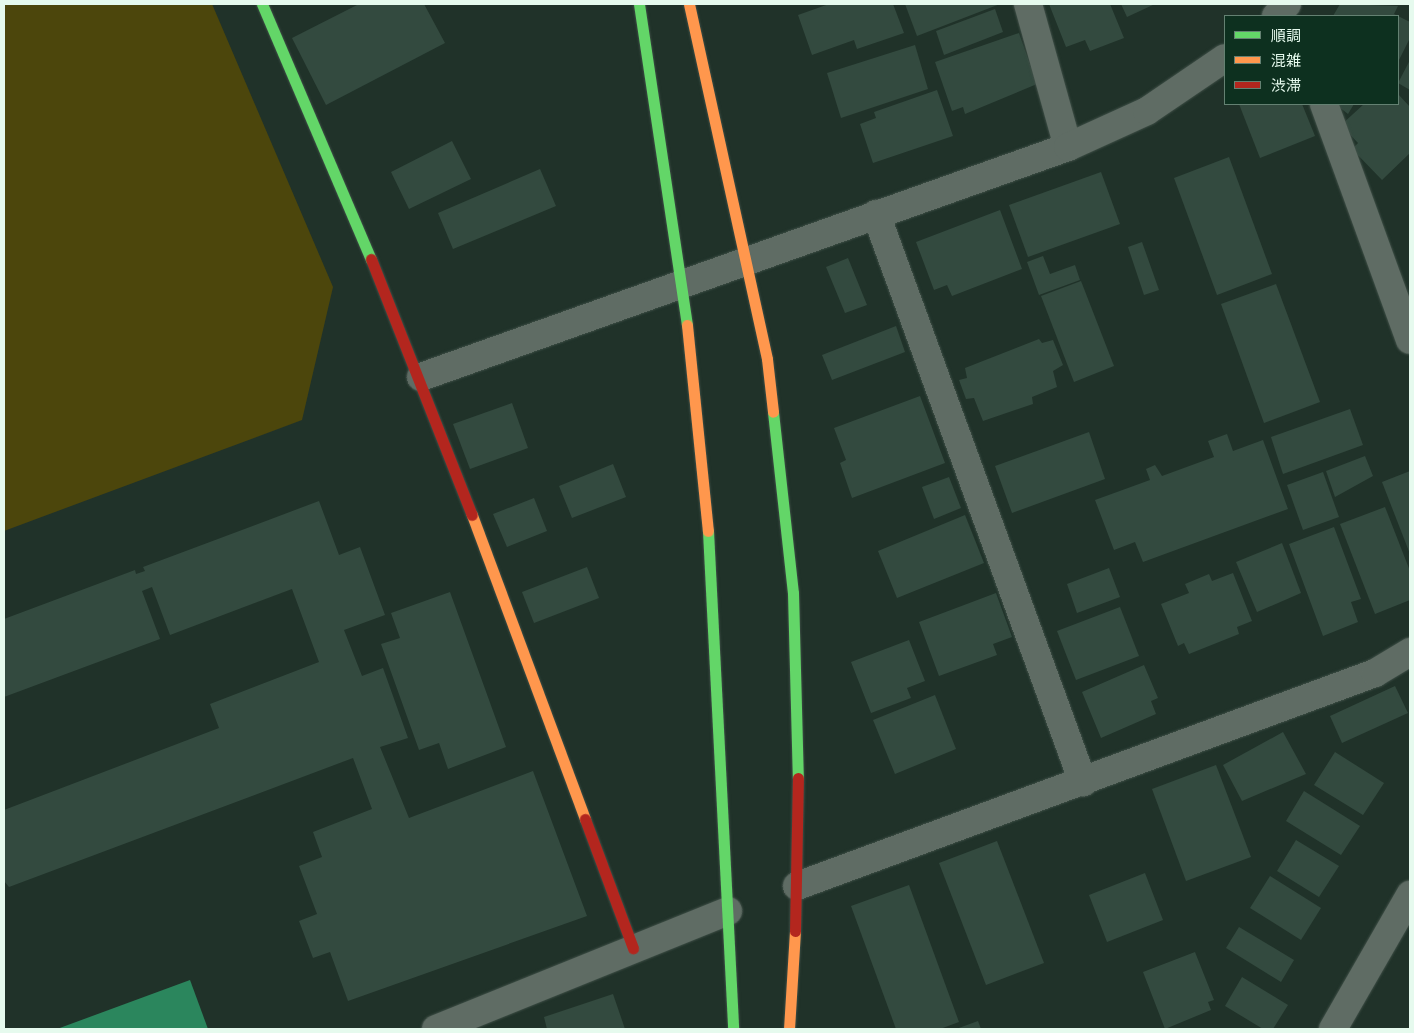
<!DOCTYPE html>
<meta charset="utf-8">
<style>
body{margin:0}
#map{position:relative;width:1414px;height:1033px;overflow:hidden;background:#203229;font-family:"Public Sans","Noto Sans JP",sans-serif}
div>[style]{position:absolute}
.green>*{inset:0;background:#4c460c}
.water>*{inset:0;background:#2b865d}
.building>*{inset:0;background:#334a3f}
.roads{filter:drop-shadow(0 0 1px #3e4e46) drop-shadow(0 0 1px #3e4e46)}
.street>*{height:28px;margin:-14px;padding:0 14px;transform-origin:14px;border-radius:14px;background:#5f6c64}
.fast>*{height:11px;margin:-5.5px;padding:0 5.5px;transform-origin:5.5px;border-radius:5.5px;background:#63d668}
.slow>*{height:11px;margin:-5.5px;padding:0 5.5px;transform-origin:5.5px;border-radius:5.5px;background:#ff974d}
.jam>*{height:11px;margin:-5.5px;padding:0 5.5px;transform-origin:5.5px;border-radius:5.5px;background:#b3261e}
span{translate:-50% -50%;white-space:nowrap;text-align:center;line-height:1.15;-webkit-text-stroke:4px #0d301f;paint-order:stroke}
.frame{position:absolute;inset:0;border:5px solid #e6faee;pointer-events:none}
.legend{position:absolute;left:1224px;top:15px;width:175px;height:90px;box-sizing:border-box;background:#0d301f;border:1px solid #648172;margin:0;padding:6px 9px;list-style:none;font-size:15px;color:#e6faee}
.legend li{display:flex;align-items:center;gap:10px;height:25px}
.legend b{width:25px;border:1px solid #648172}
</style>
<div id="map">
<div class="green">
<div style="clip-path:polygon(4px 4px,212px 4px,333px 287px,302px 420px,4px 531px)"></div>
</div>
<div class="water">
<div style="clip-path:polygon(190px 980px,208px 1029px,57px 1029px)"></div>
</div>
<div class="building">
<div style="clip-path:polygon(359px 4px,424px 4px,445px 43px,326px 105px,292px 38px)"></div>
<div style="clip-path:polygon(829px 4px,893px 4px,904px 33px,857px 49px,854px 40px,812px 55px,798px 15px)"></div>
<div style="clip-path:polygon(905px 4px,1000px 4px,917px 36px)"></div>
<div style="clip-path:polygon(1049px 4px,1110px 4px,1124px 38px,1090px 51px,1085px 40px,1066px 47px)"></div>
<div style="clip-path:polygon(1121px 4px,1155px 4px,1127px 17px)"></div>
<div style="clip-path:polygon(1340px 4px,1398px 6px,1394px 14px,1410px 22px,1410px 38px,1398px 62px,1398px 16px,1333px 16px)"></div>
<div style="clip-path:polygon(995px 9px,1003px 32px,944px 55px,936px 31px)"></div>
<div style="clip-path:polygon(1019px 33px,1037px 84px,965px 114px,963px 107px,952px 111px,935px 62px)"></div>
<div style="clip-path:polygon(915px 45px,928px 89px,841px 118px,827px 73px)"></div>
<div style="clip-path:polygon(1410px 60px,1410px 90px,1398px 83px)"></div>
<div style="clip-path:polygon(937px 90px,953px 136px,873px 163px,860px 124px,876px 118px,874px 112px)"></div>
<div style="clip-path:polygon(1398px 94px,1410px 107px,1410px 153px,1382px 180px,1352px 149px,1358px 143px,1341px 125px,1364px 104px,1398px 104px)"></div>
<div style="clip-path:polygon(1239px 104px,1302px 104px,1315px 136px,1260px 158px)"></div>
<div style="clip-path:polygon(1335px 104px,1354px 104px,1348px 114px)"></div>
<div style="clip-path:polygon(452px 141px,471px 179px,409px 209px,391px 172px)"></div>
<div style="clip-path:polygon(1229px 157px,1272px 274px,1217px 295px,1174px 178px)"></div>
<div style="clip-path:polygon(540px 169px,556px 206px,453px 249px,438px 213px)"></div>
<div style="clip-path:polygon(1101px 172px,1120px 224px,1028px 257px,1009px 205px)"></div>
<div style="clip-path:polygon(1000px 210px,1022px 269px,952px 296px,947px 285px,934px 290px,916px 242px)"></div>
<div style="clip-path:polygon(1142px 242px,1159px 290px,1144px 295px,1128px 247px)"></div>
<div style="clip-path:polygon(1043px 256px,1050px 274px,1075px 265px,1080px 280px,1039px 295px,1027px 262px)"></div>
<div style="clip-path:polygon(848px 258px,867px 305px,845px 313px,826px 267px)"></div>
<div style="clip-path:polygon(1081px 281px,1114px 366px,1074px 382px,1041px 296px)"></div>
<div style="clip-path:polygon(1276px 284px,1320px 402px,1264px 423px,1221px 304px)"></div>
<div style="clip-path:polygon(896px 326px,905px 352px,832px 380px,822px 355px)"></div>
<div style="clip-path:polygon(1039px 339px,1042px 343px,1053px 340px,1063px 365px,1053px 371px,1057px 387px,1032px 397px,1033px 404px,983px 421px,974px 398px,966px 399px,959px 380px,967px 378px,965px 368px)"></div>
<div style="clip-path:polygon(920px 396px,945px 463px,852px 498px,840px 463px,846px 460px,834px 428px)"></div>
<div style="clip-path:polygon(512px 403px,528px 448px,470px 469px,453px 424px)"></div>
<div style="clip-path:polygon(1350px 409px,1363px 445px,1283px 474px,1271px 437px)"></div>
<div style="clip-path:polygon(1089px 432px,1105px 479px,1012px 513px,995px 466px)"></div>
<div style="clip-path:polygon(1227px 434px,1233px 451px,1263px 440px,1288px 509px,1143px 562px,1135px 542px,1114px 550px,1095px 500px,1150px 480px,1146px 469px,1155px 465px,1162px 476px,1214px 457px,1208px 441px)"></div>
<div style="clip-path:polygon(1365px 456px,1373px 476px,1335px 497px,1326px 471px)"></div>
<div style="clip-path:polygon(613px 464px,626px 497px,572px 518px,559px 486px)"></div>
<div style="clip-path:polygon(1410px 471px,1410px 554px,1382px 482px)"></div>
<div style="clip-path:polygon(1323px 472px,1339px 517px,1303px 530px,1287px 485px)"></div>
<div style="clip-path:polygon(949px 477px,961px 508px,934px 519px,922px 487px)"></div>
<div style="clip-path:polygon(534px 498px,547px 531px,507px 547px,493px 514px)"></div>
<div style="clip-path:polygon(319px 501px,339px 555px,360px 547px,385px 615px,344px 630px,362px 676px,383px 668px,408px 738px,380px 747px,409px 818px,533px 771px,587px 916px,348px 1001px,330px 952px,313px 958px,299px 921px,317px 914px,299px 866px,322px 857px,313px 832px,372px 809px,353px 758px,9px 887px,4px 881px,4px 810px,219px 728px,210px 704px,319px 662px,292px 589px,170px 635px,152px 587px,142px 591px,160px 639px,4px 697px,4px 619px,135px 570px,136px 574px,145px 571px,143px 567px)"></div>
<div style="clip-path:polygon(1385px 507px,1410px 571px,1410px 600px,1375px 614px,1340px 524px)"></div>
<div style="clip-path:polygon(965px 515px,984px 563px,897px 598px,878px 551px)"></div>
<div style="clip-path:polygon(1334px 527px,1361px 599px,1351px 602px,1358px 622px,1323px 636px,1289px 544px)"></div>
<div style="clip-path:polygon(1282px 543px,1301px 593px,1257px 612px,1236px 562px)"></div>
<div style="clip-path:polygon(587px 567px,599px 598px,534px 623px,522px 592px)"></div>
<div style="clip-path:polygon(1109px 568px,1120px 597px,1077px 613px,1067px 584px)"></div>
<div style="clip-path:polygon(1233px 573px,1252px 621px,1237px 627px,1239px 634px,1189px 654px,1184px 643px,1178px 646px,1161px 604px,1189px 593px,1185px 584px,1209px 574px,1212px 581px)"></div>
<div style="clip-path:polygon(450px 592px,506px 747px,448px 769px,439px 743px,419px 750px,381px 644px,400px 638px,391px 613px)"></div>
<div style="clip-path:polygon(996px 593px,1012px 637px,993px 644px,997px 655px,939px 676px,919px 622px)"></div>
<div style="clip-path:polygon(1120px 607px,1139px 656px,1076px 680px,1057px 631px)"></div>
<div style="clip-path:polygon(909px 640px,925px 681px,907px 688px,911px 698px,871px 713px,851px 662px)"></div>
<div style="clip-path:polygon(1144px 665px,1158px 698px,1151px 701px,1156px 714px,1101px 738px,1082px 692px)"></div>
<div style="clip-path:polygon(1395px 686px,1408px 713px,1342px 743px,1330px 716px)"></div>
<div style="clip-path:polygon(935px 695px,956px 749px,895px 774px,873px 720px)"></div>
<div style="clip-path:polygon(1283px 732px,1306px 774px,1242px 801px,1223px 765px)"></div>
<div style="clip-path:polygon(1335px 752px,1384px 783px,1363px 815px,1314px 785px)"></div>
<div style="clip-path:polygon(1216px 765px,1251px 857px,1186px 881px,1152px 789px)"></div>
<div style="clip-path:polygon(1304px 791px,1360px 826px,1341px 855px,1286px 821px)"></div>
<div style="clip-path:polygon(1296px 840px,1339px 866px,1319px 897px,1277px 871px)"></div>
<div style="clip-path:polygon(997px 841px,1044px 963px,986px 985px,939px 863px)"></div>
<div style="clip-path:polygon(1145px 873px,1163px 920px,1107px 942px,1089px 895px)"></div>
<div style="clip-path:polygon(1270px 876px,1321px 908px,1301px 940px,1250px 908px)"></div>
<div style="clip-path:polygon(909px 885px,959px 1022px,940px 1029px,896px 1029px,851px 906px)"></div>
<div style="clip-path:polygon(1239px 927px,1294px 960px,1281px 982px,1226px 948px)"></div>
<div style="clip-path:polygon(1195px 952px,1214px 1000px,1208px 1002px,1211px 1010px,1165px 1029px,1143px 972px)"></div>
<div style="clip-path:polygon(1242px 977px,1288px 1005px,1273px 1029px,1263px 1029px,1225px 1006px)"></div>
<div style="clip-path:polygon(613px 994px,625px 1029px,547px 1029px,544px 1017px)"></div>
<div style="clip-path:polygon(978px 1021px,981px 1029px,956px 1029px)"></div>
</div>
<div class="roads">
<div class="street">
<div style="left:1028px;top:4px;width:148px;rotate:74.4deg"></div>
<div style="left:1276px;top:16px;width:16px;rotate:-47deg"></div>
<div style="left:1324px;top:104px;width:251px;rotate:70deg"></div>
<div style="left:876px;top:214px;width:605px;rotate:69.98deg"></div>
<div style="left:421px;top:377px;width:687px;rotate:-19.57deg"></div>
<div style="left:1068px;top:147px;width:87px;rotate:-24.5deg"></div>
<div style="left:1147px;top:111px;width:94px;rotate:-34.2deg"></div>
<div style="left:797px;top:886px;width:616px;rotate:-20.23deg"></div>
<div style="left:1375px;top:673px;width:41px;rotate:-31deg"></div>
<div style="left:436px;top:1029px;width:315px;rotate:-22deg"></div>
<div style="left:1333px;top:1029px;width:155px;rotate:-60.1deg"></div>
</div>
<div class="fast">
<div style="left:262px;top:4px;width:277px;rotate:66.9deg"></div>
<div style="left:639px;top:4px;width:325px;rotate:81.5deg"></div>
<div style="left:773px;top:412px;width:182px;rotate:83.7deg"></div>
<div style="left:793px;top:593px;width:185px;rotate:88.5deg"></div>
<div style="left:708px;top:531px;width:499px;rotate:87.1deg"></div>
</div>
<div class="slow">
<div style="left:689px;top:4px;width:363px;rotate:77.6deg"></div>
<div style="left:767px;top:359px;width:53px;rotate:83.5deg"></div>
<div style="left:687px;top:325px;width:207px;rotate:84.2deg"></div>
<div style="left:472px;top:515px;width:324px;rotate:69.6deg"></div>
<div style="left:789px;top:1029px;width:98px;rotate:-86.5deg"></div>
</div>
<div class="jam">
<div style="left:371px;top:259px;width:275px;rotate:68.5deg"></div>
<div style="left:585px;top:819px;width:138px;rotate:69.6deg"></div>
<div style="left:795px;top:931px;width:153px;rotate:-88.9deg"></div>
</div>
</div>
<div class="frame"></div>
<ul class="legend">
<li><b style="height:6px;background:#63d668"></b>順調</li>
<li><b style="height:6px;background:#ff974d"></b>混雑</li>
<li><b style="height:6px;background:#b3261e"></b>渋滞</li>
</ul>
</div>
